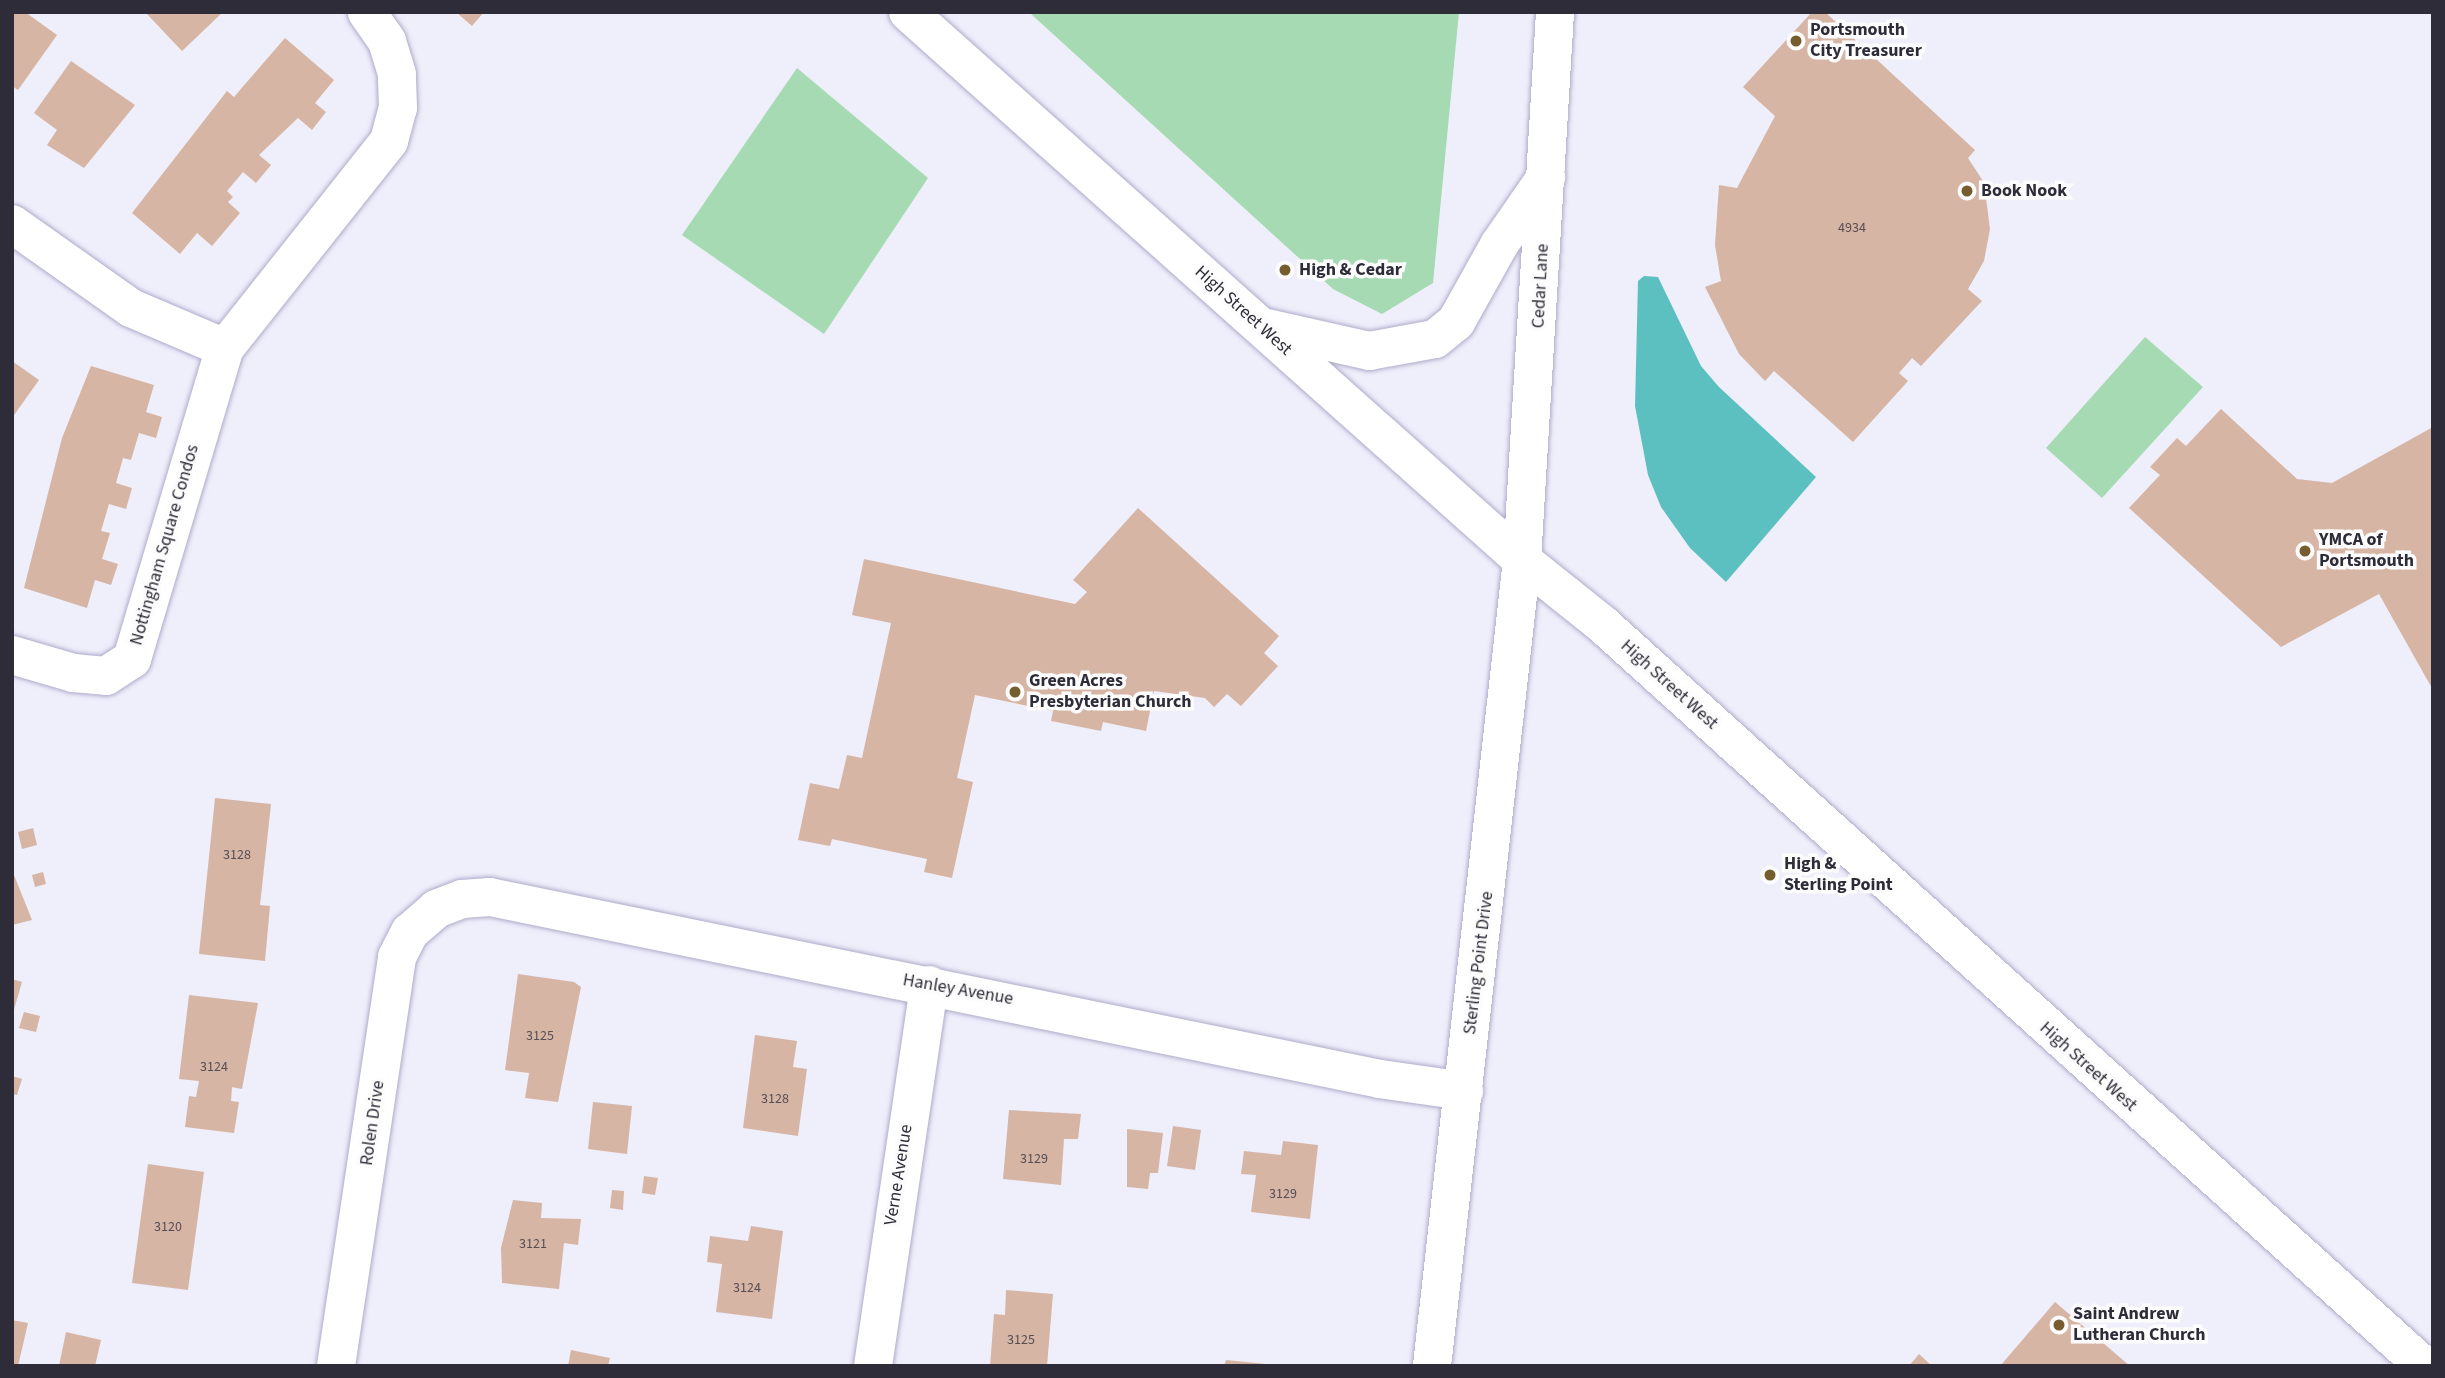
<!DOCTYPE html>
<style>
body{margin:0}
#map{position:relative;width:2445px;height:1378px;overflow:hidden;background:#efeefb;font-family:"Source Sans 3",sans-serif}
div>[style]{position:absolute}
.green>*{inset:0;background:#a5dab2}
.water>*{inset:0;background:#5dc0c0}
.building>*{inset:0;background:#d6b5a5}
.roads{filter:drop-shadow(0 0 2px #aeabca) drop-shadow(0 0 2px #aeabca)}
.minor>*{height:38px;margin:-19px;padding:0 19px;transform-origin:19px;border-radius:19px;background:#fff}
.major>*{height:38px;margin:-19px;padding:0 19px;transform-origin:19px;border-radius:19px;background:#fff}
.dots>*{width:19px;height:19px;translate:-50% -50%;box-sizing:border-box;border:4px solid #fcfcfc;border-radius:50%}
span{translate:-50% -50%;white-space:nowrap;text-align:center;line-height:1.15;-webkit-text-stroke:7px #fcfcfc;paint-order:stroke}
.number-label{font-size:14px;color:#574e53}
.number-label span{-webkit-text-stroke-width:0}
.poi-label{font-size:18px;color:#2d2c38;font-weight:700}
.left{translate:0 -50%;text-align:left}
.street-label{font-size:18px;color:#2d2c38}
.frame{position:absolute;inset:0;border:14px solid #2d2c38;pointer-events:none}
</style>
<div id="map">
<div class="green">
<div style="clip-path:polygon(1459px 12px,1433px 283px,1382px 314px,1333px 289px,1031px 14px)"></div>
<div style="clip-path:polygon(797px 68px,928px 178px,824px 334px,682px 235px)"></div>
<div style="clip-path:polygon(2145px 337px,2203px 387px,2102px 498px,2046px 448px)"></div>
</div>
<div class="water">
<div style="clip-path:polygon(1644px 276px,1658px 277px,1701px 366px,1719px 387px,1816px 477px,1726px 582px,1690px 548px,1661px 507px,1648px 475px,1635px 406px,1638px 281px)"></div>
</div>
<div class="building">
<div style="clip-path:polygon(12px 12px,25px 12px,57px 35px,18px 90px,12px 86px)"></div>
<div style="clip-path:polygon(145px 12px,223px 12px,182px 51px)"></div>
<div style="clip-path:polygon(456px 12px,484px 12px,472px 26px)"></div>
<div style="clip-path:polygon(1812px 12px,1825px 12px,1975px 150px,1968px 158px,1992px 195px,1986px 198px,1990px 229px,1984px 261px,1968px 289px,1982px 301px,1921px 366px,1912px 358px,1899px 373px,1908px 381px,1853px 442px,1774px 371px,1765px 381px,1739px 354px,1705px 287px,1721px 281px,1715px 245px,1719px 185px,1737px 188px,1775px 116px,1743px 87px)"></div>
<div style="clip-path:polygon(285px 38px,334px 80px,315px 103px,326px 112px,312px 130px,298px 118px,259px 155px,271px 165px,256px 183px,243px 172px,227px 191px,233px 197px,228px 202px,240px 213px,212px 246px,197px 233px,180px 254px,132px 213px,227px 91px,234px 97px)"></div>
<div style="clip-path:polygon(71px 61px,135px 105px,84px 168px,47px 145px,57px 130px,34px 113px)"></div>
<div style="clip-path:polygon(12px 361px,39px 380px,12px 418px)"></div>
<div style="clip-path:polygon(91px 366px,154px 385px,146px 412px,162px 417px,156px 438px,139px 433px,131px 460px,123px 458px,116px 483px,132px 488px,126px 509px,109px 504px,101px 531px,110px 533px,102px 559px,118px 564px,111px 585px,95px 580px,87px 608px,24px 588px,62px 438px)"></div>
<div style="clip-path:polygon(2221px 409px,2297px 479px,2332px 483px,2433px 427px,2433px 690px,2379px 594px,2281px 647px,2129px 508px,2160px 475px,2150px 467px,2177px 438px,2186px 446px)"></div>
<div style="clip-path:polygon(1138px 508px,1279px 636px,1264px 653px,1278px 666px,1241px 706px,1227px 694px,1214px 707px,1205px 698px,1154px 691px,1146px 731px,1103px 722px,1101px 731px,1051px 721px,1053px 711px,975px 695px,957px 778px,973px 782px,952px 878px,924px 872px,927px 859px,832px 839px,830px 846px,798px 840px,810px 783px,839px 789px,847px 755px,862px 758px,891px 623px,852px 615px,864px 559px,1075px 604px,1087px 592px,1073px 580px)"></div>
<div style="clip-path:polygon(215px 798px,271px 804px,260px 905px,270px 906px,265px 961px,199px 954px)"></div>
<div style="clip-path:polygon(33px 828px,37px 845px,22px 849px,18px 832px)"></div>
<div style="clip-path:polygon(12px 870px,32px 920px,12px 925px)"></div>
<div style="clip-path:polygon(43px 872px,46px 884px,35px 887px,32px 875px)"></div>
<div style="clip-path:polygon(518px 974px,574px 982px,581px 987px,558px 1102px,525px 1098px,529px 1073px,505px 1070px)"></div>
<div style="clip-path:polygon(12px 979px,22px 982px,13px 1013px,12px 1013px)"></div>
<div style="clip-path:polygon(189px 995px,258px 1003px,242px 1089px,232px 1087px,231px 1101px,239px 1102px,234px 1133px,185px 1127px,189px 1096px,196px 1097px,199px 1081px,179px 1079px)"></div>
<div style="clip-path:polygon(24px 1012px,40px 1016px,36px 1032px,19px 1028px)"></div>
<div style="clip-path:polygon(755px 1035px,797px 1041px,793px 1067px,807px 1069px,798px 1136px,743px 1128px)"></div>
<div style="clip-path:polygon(12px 1076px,22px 1079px,17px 1095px,12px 1094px)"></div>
<div style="clip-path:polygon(593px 1102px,632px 1106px,627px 1154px,588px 1149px)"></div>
<div style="clip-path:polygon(1009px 1110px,1081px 1114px,1078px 1139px,1064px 1139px,1061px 1185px,1003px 1179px)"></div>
<div style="clip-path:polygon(1173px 1126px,1201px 1130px,1195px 1170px,1167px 1166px)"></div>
<div style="clip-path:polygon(1127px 1129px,1163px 1133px,1158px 1173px,1150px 1173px,1148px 1189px,1127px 1187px)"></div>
<div style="clip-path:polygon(1283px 1141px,1318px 1145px,1310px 1219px,1251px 1212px,1256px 1175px,1241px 1174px,1244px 1151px,1281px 1155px)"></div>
<div style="clip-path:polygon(148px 1164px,204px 1172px,188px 1290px,132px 1283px)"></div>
<div style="clip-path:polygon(644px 1176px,658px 1178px,655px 1195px,642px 1193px)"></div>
<div style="clip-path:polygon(612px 1190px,624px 1191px,623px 1210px,610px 1208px)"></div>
<div style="clip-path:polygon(513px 1200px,542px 1203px,541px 1218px,581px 1219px,578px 1245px,564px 1243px,559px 1289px,502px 1283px,501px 1248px)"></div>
<div style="clip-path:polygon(751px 1226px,783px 1231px,772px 1319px,716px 1312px,722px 1264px,707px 1262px,710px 1236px,748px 1241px)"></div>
<div style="clip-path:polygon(1006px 1290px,1053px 1294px,1047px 1366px,990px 1366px,994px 1314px,1005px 1315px)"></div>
<div style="clip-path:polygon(2055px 1302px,2130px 1366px,2000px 1366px)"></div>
<div style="clip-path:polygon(12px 1320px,28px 1323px,18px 1366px,12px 1366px)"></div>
<div style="clip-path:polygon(66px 1332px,101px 1340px,95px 1366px,59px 1366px)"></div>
<div style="clip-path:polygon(571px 1350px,610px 1358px,608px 1366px,568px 1366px)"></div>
<div style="clip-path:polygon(1919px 1354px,1932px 1366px,1909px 1366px)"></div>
<div style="clip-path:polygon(1226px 1360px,1266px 1364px,1266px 1366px,1224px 1366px)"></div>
</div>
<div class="roads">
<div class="minor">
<div style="left:12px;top:224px;width:146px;rotate:35.2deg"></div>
<div style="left:131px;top:308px;width:102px;rotate:23.1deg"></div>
<div style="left:12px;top:655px;width:64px;rotate:16.4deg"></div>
<div style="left:73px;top:673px;width:33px;rotate:5deg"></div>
<div style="left:106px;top:676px;width:31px;rotate:-33deg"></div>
<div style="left:132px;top:659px;width:325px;rotate:-73.4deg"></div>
<div style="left:225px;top:348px;width:264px;rotate:-51.6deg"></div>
<div style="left:389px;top:141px;width:34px;rotate:-75deg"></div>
<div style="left:398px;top:108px;width:34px;rotate:-92deg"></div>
<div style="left:397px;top:74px;width:34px;rotate:-107deg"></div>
<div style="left:387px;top:41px;width:35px;rotate:-125deg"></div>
<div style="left:336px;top:1366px;width:414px;rotate:-81.5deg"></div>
<div style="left:397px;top:957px;width:28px;rotate:-63deg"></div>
<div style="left:410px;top:932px;width:35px;rotate:-41deg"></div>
<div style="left:436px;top:909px;width:28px;rotate:-21deg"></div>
<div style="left:462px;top:899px;width:28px;rotate:-4deg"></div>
<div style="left:490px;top:897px;width:908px;rotate:11.56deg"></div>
<div style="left:1380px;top:1079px;width:85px;rotate:8.1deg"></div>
<div style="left:873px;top:1366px;width:385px;rotate:-81.6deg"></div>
<div style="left:1432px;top:1366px;width:811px;rotate:-83.63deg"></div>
</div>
<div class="major">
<div style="left:908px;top:12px;width:823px;rotate:41.75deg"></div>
<div style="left:1522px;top:560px;width:101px;rotate:38.6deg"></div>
<div style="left:1601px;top:623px;width:1109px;rotate:42.08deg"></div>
<div style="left:1267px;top:328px;width:105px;rotate:12.7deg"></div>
<div style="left:1369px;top:351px;width:67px;rotate:-10.3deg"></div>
<div style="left:1435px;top:339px;width:27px;rotate:-39deg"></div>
<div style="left:1456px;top:322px;width:88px;rotate:-60.8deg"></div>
<div style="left:1499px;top:245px;width:83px;rotate:-55.3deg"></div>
<div style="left:1522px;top:560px;width:549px;rotate:-86.55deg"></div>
</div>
</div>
<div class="dots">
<div style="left:1796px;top:41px;background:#765d2e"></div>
<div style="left:1967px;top:191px;background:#765d2e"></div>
<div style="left:1285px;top:270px;background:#765d2e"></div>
<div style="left:2305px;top:551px;background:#765d2e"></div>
<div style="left:1015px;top:692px;background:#765d2e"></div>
<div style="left:1770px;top:875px;background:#765d2e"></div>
<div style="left:2059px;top:1325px;background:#765d2e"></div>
</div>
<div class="number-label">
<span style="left:1852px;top:228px">4934</span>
<span style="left:237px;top:855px">3128</span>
<span style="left:540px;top:1036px">3125</span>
<span style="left:214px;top:1067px">3124</span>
<span style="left:775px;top:1099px">3128</span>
<span style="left:1034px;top:1159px">3129</span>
<span style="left:1283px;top:1194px">3129</span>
<span style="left:168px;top:1227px">3120</span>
<span style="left:533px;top:1244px">3121</span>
<span style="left:747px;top:1288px">3124</span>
<span style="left:1021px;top:1340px">3125</span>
</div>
<div class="poi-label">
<span class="left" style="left:1810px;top:41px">Portsmouth<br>City Treasurer</span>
<span class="left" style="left:1981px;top:191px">Book Nook</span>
<span class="left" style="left:1299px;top:270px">High &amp; Cedar</span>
<span class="left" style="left:2319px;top:551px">YMCA of<br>Portsmouth</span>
<span class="left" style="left:1029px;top:692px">Green Acres<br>Presbyterian Church</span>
<span class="left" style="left:1784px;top:875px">High &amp;<br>Sterling Point</span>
<span class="left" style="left:2073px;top:1325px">Saint Andrew<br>Lutheran Church</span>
</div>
<div class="street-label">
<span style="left:1541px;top:286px;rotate:-87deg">Cedar Lane</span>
<span style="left:1243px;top:311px;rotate:42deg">High Street West</span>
<span style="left:165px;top:545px;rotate:-74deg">Nottingham Square Condos</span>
<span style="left:1669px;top:685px;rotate:42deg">High Street West</span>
<span style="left:1479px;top:963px;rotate:-83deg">Sterling Point Drive</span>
<span style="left:958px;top:990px;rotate:10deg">Hanley Avenue</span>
<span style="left:2088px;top:1067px;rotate:42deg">High Street West</span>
<span style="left:373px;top:1123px;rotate:-82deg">Rolen Drive</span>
<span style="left:899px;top:1175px;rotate:-81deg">Verne Avenue</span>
</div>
<div class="frame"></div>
</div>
